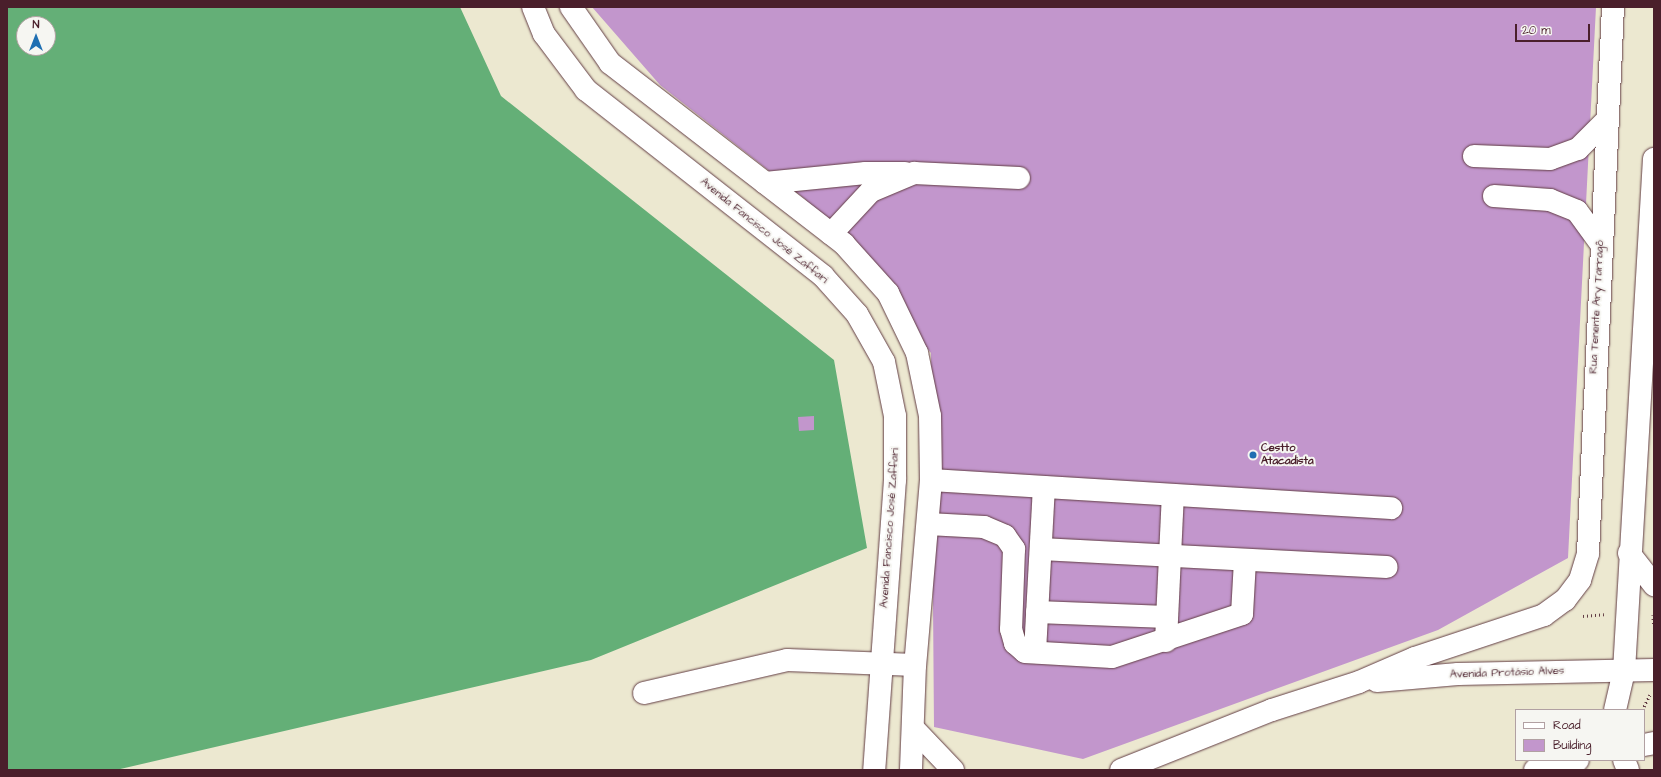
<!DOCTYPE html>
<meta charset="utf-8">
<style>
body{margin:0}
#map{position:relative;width:1661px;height:777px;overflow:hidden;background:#ece8d0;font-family:"Architects Daughter",sans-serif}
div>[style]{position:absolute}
.forest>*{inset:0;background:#64af77}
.building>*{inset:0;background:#c296cc}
.path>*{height:2.5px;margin-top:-1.25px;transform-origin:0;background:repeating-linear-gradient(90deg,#623d44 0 1px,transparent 0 4px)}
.roads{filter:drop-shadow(0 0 1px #623d44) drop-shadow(0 0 1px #623d44)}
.minor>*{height:22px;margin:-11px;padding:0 11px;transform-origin:11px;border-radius:11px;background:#fff}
.major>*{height:22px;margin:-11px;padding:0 11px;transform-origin:11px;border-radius:11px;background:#fff}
.dots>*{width:11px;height:11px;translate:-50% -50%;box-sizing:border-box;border:2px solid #f6f6f2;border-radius:50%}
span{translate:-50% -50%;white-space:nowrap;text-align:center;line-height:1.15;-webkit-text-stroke:4px #f6f6f2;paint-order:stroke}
.street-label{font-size:11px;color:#4a1f2b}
.poi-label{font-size:11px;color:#4a1f2b;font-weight:700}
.left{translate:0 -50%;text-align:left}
.frame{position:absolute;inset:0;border:8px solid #4a1f2b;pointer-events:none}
.legend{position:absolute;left:1515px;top:709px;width:130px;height:52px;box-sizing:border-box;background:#f6f6f2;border:1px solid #b1a0a2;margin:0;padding:5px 7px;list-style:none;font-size:12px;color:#4a1f2b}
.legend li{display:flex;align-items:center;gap:8px;height:20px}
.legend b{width:20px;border:1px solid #b1a0a2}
.north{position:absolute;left:16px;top:16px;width:40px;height:40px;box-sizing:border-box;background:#f6f6f2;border:1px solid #b1a0a2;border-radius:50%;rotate:0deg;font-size:11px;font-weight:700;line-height:16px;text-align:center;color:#4a1f2b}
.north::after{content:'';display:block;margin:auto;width:14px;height:18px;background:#1f6fb2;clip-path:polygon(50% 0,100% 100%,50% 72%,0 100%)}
.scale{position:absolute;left:1515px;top:24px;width:75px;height:18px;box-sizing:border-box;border:2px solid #4a1f2b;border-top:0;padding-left:5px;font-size:12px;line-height:14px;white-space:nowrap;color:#4a1f2b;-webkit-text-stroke:3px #f6f6f2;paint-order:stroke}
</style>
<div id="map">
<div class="forest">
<div style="clip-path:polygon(evenodd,7px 7px,460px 7px,501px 96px,834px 360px,867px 548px,591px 660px,116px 770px,7px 770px,7px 7px,24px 24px,48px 24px,48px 48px,24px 48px,24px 24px)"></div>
</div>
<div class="building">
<div style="clip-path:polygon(592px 7px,1596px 7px,1568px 558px,1438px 630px,1083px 759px,934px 727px,931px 353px,805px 199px,660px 85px)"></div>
<div style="clip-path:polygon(814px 416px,814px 430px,799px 431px,798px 417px)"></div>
</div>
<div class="path">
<div style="left:1653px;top:615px;width:11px;rotate:85deg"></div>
<div style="left:1583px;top:616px;width:21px;rotate:-5deg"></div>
<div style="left:1642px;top:710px;width:18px;rotate:-63deg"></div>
</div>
<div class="roads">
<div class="minor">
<div style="left:533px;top:7px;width:29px;rotate:68deg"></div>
<div style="left:544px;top:34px;width:70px;rotate:53.1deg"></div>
<div style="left:586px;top:90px;width:301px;rotate:38.1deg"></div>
<div style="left:823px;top:276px;width:51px;rotate:48.2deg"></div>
<div style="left:857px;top:314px;width:55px;rotate:60.6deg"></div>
<div style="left:884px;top:362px;width:55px;rotate:78.5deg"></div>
<div style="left:895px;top:416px;width:64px;rotate:90deg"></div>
<div style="left:895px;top:480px;width:291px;rotate:94.1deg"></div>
<div style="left:571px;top:7px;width:68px;rotate:55.1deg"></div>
<div style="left:610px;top:63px;width:296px;rotate:37.7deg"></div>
<div style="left:844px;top:244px;width:66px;rotate:48.1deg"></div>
<div style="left:888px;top:293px;width:67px;rotate:64.2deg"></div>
<div style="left:917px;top:353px;width:64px;rotate:78.3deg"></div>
<div style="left:930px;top:416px;width:64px;rotate:89.1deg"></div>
<div style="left:931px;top:480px;width:186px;rotate:94.9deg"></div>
<div style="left:915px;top:665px;width:105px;rotate:92.2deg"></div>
<div style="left:1474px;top:156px;width:76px;rotate:2.3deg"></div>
<div style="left:1550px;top:159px;width:30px;rotate:-20deg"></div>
<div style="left:1578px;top:149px;width:41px;rotate:-45deg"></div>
<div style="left:765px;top:183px;width:101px;rotate:-5.7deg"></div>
<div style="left:866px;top:173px;width:39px"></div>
<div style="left:1494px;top:196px;width:56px;rotate:4.1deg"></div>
<div style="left:1550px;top:200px;width:29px;rotate:22deg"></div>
<div style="left:1577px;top:211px;width:39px;rotate:54deg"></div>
<div style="left:831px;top:234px;width:59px;rotate:-47.1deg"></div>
<div style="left:871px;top:191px;width:47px;rotate:-22.7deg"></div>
<div style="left:914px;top:173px;width:105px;rotate:2.7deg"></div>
<div style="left:931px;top:480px;width:461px;rotate:3.5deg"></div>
<div style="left:928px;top:524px;width:56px;rotate:3.1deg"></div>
<div style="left:984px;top:527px;width:23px;rotate:23deg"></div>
<div style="left:1005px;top:536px;width:16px;rotate:55deg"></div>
<div style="left:1014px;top:549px;width:80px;rotate:92.1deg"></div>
<div style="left:1011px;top:629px;width:15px;rotate:74deg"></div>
<div style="left:1015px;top:643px;width:13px;rotate:42deg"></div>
<div style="left:1025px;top:652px;width:87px;rotate:3.3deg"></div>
<div style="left:1112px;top:657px;width:137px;rotate:-18.3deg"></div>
<div style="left:1242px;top:614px;width:54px;rotate:-86.8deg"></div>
<div style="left:1041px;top:549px;width:346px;rotate:3deg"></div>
<div style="left:1037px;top:612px;width:130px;rotate:2.2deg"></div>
<div style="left:1166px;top:641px;width:146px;rotate:-87.3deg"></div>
<div style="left:1035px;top:652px;width:165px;rotate:-86.9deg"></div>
<div style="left:644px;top:693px;width:147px;rotate:-13deg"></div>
<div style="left:787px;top:660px;width:128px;rotate:2.2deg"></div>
<div style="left:1624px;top:760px;width:11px;rotate:68deg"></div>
</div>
<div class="major">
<div style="left:1629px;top:553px;width:41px;rotate:52deg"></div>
<div style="left:1377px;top:681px;width:81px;rotate:-4.9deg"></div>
<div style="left:1458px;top:674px;width:196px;rotate:-1.2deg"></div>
<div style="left:1615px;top:710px;width:40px;rotate:-77deg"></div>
<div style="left:1624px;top:671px;width:513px;rotate:-86.65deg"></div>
<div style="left:913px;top:728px;width:58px;rotate:46.4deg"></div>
<div style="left:1644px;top:745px;width:10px;rotate:-11deg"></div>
<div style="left:1121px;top:770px;width:162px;rotate:-21.7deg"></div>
<div style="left:1272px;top:710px;width:91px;rotate:-17.8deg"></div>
<div style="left:1359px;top:682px;width:61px;rotate:-23.2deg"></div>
<div style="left:1415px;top:658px;width:136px;rotate:-18.4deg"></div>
<div style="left:1544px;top:615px;width:26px;rotate:-36deg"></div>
<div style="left:1565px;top:600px;width:25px;rotate:-53deg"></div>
<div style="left:1580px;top:580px;width:28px;rotate:-73deg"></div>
<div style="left:1588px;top:553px;width:547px;rotate:-87.38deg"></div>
<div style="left:1535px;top:770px;width:44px;rotate:-13.1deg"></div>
</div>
</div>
<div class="dots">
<div style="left:1253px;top:455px;background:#1f6fb2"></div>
</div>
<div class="street-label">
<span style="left:764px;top:231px;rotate:39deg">Avenida Fancisco José Zaffari</span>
<span style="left:1597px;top:307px;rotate:-87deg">Rua Tenente Ary Tarragô</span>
<span style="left:890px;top:528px;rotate:-86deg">Avenida Fancisco José Zaffari</span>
<span style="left:1507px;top:673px;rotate:-2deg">Avenida Protásio Alves</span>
</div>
<div class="poi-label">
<span class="left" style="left:1261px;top:455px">Cestto<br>Atacadista</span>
</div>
<div class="frame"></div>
<ul class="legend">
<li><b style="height:5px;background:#fff"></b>Road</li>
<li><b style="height:11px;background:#c296cc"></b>Building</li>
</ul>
<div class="north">N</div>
<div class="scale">20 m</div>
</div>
